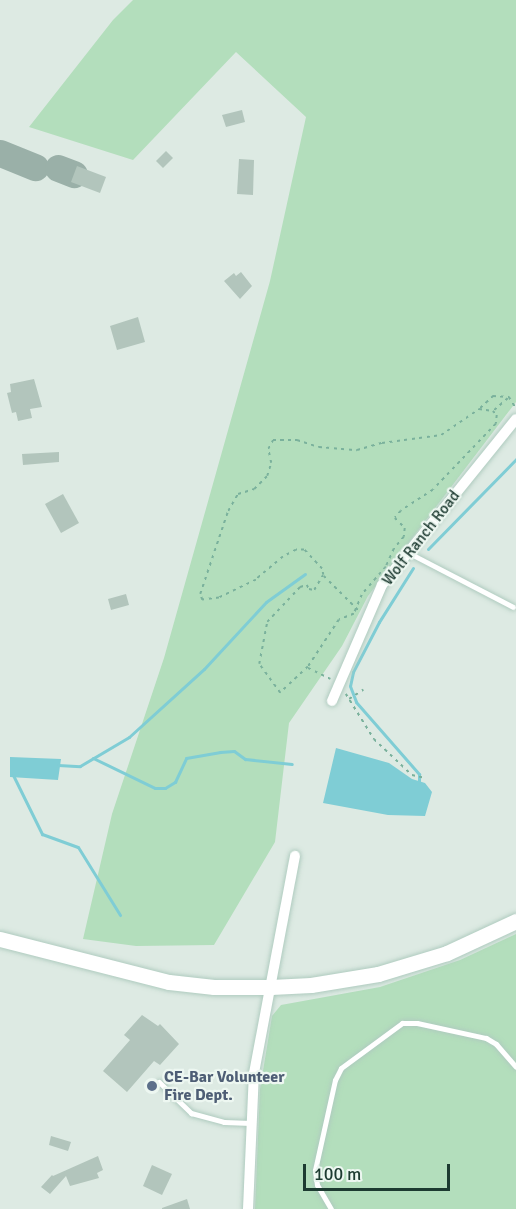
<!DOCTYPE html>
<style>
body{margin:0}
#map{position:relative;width:516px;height:1209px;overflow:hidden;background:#ddeae3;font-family:Signika,sans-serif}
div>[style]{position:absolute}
.green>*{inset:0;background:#b3debc}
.water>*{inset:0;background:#7fcdd5}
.stream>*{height:3px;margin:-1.5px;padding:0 1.5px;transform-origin:1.5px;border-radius:1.5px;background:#7fcdd5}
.taxiway>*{height:27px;margin:-13.5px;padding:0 13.5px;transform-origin:13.5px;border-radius:13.5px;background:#9ab0a8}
.building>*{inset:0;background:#b2c5bc}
.path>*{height:1.5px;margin-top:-0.75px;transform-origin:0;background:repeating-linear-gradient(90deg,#7ab19c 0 3px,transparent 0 7.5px)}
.roads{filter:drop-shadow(0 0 2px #afcbbf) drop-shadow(0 0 2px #afcbbf)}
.lane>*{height:5px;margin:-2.5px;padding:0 2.5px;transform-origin:2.5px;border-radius:2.5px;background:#fff}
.street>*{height:10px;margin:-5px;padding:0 5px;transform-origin:5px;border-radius:5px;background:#fff}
.secondary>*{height:15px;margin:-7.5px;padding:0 7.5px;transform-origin:7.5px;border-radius:7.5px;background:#fff}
.dots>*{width:16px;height:16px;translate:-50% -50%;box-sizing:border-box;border:3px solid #edf7f1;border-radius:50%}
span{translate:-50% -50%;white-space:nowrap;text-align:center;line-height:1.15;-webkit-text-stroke:4.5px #edf7f1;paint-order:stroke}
.street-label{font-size:16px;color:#1d3b31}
.service-label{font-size:16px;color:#4e5e75;font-weight:700}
.left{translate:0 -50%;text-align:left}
.scale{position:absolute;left:303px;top:1164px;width:147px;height:27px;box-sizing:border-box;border:3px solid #1d3b31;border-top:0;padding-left:8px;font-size:18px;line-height:21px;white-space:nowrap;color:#1d3b31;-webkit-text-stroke:4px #edf7f1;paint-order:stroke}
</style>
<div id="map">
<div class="green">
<div style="clip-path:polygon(133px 0,516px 0,516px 402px,368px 596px,342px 646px,289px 723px,275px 842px,214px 945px,136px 946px,83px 939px,112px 814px,164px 658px,270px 281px,306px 117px,236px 52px,133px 160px,29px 127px,113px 20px)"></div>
<div style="clip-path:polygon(516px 934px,516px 1209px,255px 1209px,260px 1089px,272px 1016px,281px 1005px,380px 987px,460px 960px)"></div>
</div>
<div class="water">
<div style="clip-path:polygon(336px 748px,389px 763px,412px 779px,425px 783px,432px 792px,425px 816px,388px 815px,323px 803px)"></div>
<div style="clip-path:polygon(10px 757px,61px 759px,58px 780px,10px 777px)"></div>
</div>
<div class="stream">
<div style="left:428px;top:549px;width:126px;rotate:-45.6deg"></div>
<div style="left:413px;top:568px;width:64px;rotate:122.2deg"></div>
<div style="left:379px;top:622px;width:56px;rotate:117.5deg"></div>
<div style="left:353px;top:672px;width:14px;rotate:102deg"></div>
<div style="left:350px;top:686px;width:17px;rotate:69deg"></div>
<div style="left:356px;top:702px;width:96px;rotate:48.8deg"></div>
<div style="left:419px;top:774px;width:9px;rotate:90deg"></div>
<div style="left:93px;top:758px;width:69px;rotate:25.8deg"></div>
<div style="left:155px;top:788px;width:10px"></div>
<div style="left:165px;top:788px;width:12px;rotate:-31deg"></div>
<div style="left:175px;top:782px;width:26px;rotate:-65deg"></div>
<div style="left:186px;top:758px;width:35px;rotate:-10deg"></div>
<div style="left:220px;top:752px;width:14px;rotate:-4deg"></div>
<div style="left:234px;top:751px;width:14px;rotate:36deg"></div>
<div style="left:245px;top:759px;width:47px;rotate:6.1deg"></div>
<div style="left:58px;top:765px;width:22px;rotate:3deg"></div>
<div style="left:80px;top:766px;width:57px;rotate:-30.6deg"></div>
<div style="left:129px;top:737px;width:101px;rotate:-42.2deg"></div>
<div style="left:204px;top:669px;width:91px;rotate:-47.2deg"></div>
<div style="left:266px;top:602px;width:48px;rotate:-35.7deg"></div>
<div style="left:13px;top:775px;width:66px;rotate:63.8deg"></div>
<div style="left:42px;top:834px;width:38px;rotate:20deg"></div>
<div style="left:78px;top:847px;width:80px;rotate:58.3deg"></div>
</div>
<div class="taxiway">
<div style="left:0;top:153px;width:38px;rotate:22deg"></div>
<div style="left:58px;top:168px;width:17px;rotate:21deg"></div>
</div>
<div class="building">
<div style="clip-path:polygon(242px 110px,245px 122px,226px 127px,222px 115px)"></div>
<div style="clip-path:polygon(166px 151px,173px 158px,163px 168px,156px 161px)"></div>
<div style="clip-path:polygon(239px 159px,254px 160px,253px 195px,237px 194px)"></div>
<div style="clip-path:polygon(77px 166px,106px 177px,100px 193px,71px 182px)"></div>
<div style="clip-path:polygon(241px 272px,252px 286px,240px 299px,224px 281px,234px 273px,236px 276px)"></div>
<div style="clip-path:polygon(138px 317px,145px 342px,117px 350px,110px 326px)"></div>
<div style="clip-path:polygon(34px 379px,42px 407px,30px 409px,32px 418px,18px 421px,16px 412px,12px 413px,7px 393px,11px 392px,10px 384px)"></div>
<div style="clip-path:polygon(59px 452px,59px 462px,23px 465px,22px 454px)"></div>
<div style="clip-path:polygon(63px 494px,79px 523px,61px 533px,45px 504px)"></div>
<div style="clip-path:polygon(126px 594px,129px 605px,111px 610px,108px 599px)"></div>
<div style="clip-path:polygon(142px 1015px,158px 1026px,160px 1024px,179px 1044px,160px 1065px,154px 1061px,127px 1092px,103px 1071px,130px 1040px,124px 1035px)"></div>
<div style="clip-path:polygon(51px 1136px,71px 1142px,68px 1151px,49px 1145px)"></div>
<div style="clip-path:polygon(98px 1156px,103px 1170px,97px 1173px,99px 1178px,70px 1186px,66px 1176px,50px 1194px,41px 1187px,52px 1175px,53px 1176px)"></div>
<div style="clip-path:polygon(152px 1165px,172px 1174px,162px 1195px,143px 1186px)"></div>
<div style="clip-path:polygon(187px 1199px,190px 1209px,162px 1209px,162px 1208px)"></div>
</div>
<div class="path">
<div style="left:480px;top:408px;width:18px;rotate:-43deg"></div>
<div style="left:493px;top:396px;width:16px;rotate:4deg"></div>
<div style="left:509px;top:397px;width:13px;rotate:58deg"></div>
<div style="left:479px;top:409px;width:14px;rotate:8deg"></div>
<div style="left:493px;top:411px;width:6px;rotate:45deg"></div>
<div style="left:497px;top:415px;width:9px;rotate:96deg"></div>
<div style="left:496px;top:424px;width:91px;rotate:133.7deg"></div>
<div style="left:433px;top:490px;width:38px;rotate:147deg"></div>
<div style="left:401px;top:511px;width:9px;rotate:131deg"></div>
<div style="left:395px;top:518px;width:14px;rotate:45deg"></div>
<div style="left:405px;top:528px;width:9px;rotate:96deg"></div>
<div style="left:404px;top:537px;width:16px;rotate:130deg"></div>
<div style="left:394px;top:549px;width:20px;rotate:114deg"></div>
<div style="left:386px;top:567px;width:37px;rotate:131deg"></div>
<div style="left:362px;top:595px;width:21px;rotate:113deg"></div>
<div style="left:354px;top:614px;width:16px;rotate:158deg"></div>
<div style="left:339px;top:620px;width:56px;rotate:123.4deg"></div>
<div style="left:308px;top:667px;width:38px;rotate:137deg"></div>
<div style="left:280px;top:693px;width:36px;rotate:-126deg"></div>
<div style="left:259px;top:664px;width:43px;rotate:-79.2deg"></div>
<div style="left:267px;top:622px;width:48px;rotate:-46.7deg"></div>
<div style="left:300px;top:587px;width:7px;rotate:-16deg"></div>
<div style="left:307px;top:585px;width:4px;rotate:63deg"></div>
<div style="left:309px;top:589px;width:5px;rotate:11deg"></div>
<div style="left:314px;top:590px;width:17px;rotate:-59deg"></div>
<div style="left:323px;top:575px;width:6px;rotate:-99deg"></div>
<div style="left:322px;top:569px;width:26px;rotate:-133deg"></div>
<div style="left:304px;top:550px;width:8px;rotate:180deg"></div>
<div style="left:296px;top:550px;width:15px;rotate:152deg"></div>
<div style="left:283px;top:557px;width:35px;rotate:140deg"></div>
<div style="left:256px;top:580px;width:41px;rotate:154.1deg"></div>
<div style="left:219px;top:598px;width:17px;rotate:173deg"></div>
<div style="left:202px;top:600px;width:6px;rotate:-108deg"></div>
<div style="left:200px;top:594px;width:88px;rotate:-71.4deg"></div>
<div style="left:228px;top:511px;width:20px;rotate:-60deg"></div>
<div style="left:238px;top:494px;width:17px;rotate:-17deg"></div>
<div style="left:254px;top:489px;width:18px;rotate:-45deg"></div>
<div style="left:267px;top:476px;width:14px;rotate:-73deg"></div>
<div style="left:271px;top:463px;width:14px;rotate:-102deg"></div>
<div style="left:268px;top:449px;width:10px;rotate:-61deg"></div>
<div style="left:273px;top:440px;width:24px"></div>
<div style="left:297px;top:440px;width:23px;rotate:18deg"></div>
<div style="left:319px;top:447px;width:38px;rotate:5deg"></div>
<div style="left:357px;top:450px;width:26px;rotate:-16deg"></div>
<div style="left:382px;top:443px;width:60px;rotate:-7.7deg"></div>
<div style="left:441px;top:435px;width:46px;rotate:-34.4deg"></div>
<div style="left:494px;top:410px;width:18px;rotate:-41deg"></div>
<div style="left:324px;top:576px;width:49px;rotate:45deg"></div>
<div style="left:308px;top:668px;width:25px;rotate:26deg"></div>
<div style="left:346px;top:694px;width:53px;rotate:58.1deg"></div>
<div style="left:374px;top:739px;width:52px;rotate:43.5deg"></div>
<div style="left:412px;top:775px;width:14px;rotate:12deg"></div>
<div style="left:349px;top:699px;width:17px;rotate:-33deg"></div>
</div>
<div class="roads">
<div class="lane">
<div style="left:409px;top:553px;width:117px;rotate:27.4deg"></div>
<div style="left:159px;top:1082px;width:45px;rotate:44.1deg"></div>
<div style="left:191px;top:1113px;width:34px;rotate:15deg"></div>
<div style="left:224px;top:1122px;width:27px;rotate:2deg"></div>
<div style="left:331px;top:1209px;width:28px;rotate:-120deg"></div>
<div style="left:317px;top:1185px;width:15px;rotate:-98deg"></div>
<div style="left:315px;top:1170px;width:92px;rotate:-77.5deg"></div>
<div style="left:335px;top:1080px;width:13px;rotate:-63deg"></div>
<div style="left:341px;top:1068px;width:76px;rotate:-36.4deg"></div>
<div style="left:402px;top:1023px;width:15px"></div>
<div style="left:417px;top:1023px;width:71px;rotate:12.3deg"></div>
<div style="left:486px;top:1038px;width:12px;rotate:31deg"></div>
<div style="left:496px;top:1044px;width:30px;rotate:49deg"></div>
</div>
<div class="street">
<div style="left:332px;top:701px;width:126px;rotate:-66.7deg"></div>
<div style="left:382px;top:585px;width:213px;rotate:-51.1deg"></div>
<div style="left:248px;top:1209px;width:136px;rotate:-87.5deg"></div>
<div style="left:254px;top:1073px;width:221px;rotate:-79.3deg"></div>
</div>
<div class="secondary">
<div style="left:0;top:939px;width:174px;rotate:14.3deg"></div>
<div style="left:169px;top:982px;width:45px;rotate:6.3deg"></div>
<div style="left:214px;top:987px;width:57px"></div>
<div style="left:271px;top:987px;width:40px;rotate:-2.9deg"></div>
<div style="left:311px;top:985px;width:68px;rotate:-9.3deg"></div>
<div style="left:378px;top:974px;width:72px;rotate:-16.9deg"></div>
<div style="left:447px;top:953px;width:76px;rotate:-24.9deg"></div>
</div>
</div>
<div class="dots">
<div style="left:152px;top:1086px;background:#5c6f8a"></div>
</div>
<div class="street-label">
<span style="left:421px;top:538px;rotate:-52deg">Wolf Ranch Road</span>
</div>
<div class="service-label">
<span class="left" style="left:164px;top:1086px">CE-Bar Volunteer<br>Fire Dept.</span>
</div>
<div class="scale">100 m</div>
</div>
